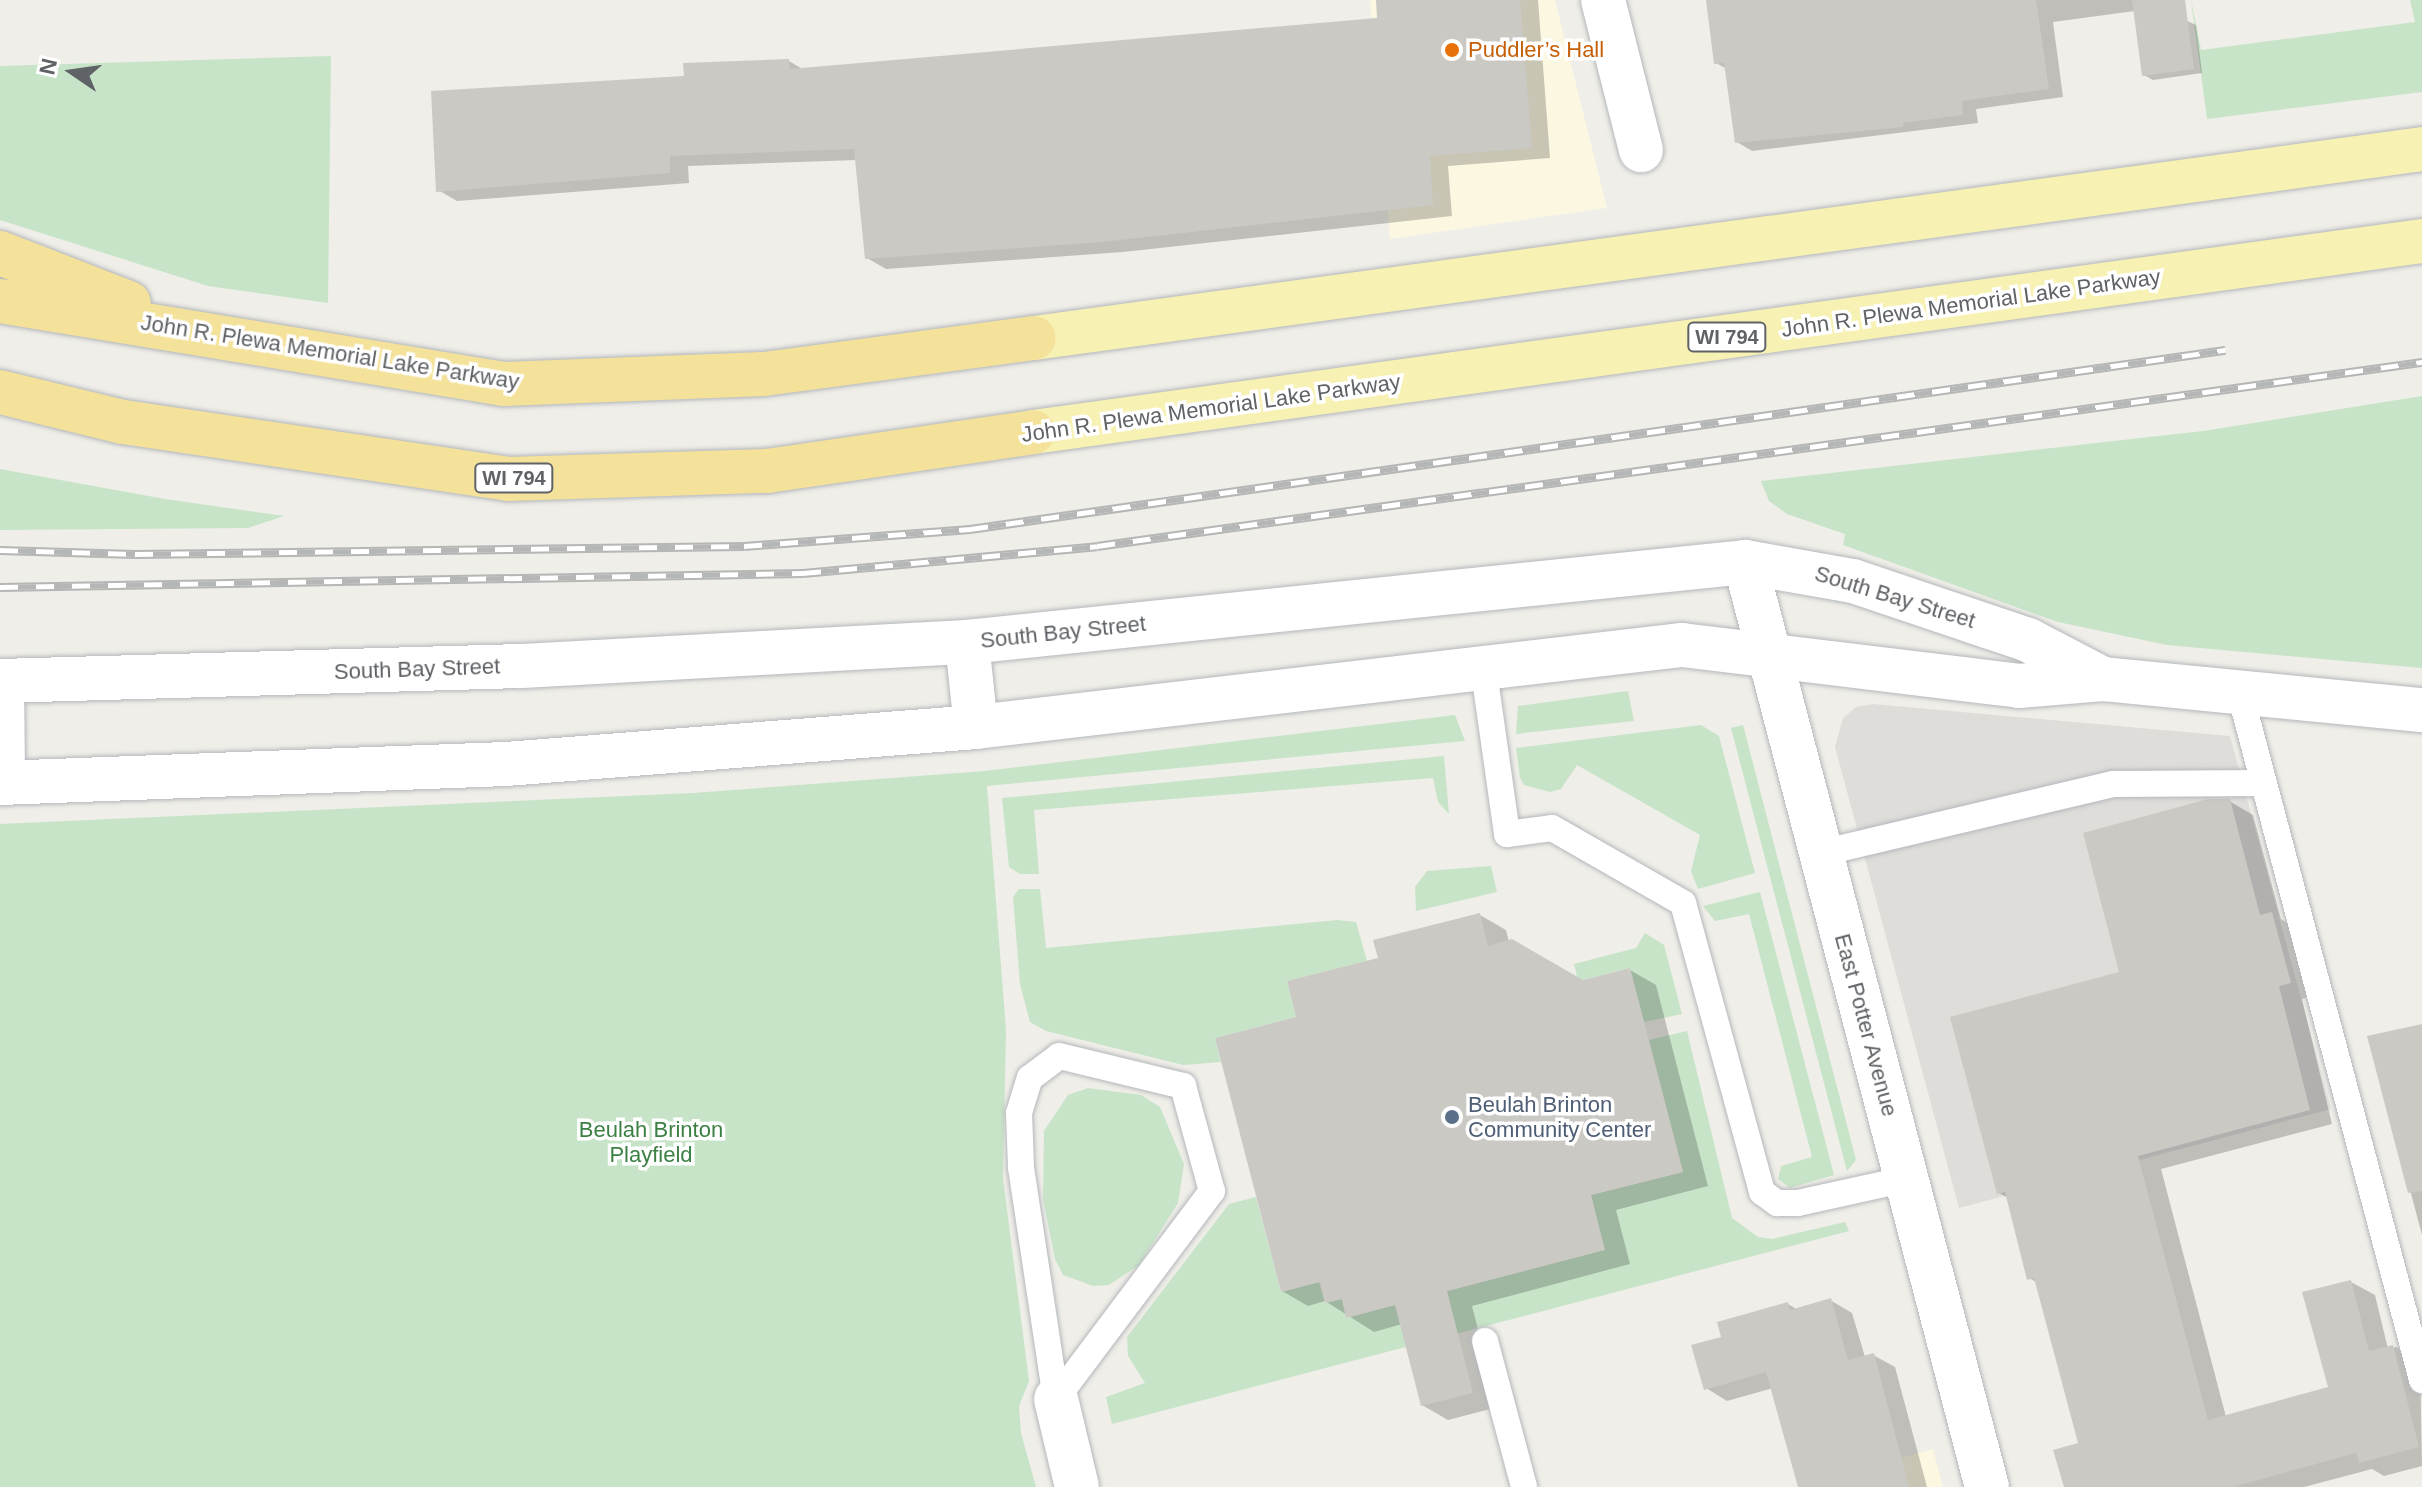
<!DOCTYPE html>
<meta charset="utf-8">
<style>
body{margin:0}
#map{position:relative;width:2422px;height:1487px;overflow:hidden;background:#efeee8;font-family:Arial,sans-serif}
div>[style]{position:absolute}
.commercial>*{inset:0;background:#fbf7e1}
.industrial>*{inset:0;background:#dfddda}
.green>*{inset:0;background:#c7e4c8}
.shadow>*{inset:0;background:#0003}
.building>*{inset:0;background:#cbc9c4}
.roads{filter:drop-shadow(0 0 2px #b4b7bb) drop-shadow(0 0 2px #b4b7bb)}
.service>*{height:26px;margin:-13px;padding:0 13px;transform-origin:13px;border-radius:13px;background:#fff}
.minor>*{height:44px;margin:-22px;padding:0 22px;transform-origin:22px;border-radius:22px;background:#fff}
.secondary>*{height:44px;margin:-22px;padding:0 22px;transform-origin:22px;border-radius:22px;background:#fff}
.primary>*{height:44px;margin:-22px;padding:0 22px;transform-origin:22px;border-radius:22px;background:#f8f1b4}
.motorway>*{height:44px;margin:-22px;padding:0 22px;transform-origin:22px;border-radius:22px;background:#f4e29a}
.rail>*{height:9px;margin-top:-4.5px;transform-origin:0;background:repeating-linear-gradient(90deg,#fff 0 18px,#b5b6b6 0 36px);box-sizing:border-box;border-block:2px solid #b5b6b6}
.dots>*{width:22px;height:22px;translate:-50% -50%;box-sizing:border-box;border:4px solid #fff;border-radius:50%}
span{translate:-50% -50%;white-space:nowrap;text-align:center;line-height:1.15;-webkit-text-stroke:7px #fff;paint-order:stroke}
.shield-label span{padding:2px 6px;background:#fff;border:2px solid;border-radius:6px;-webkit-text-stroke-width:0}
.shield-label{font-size:20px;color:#5f6266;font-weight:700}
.food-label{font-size:22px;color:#c56008}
.left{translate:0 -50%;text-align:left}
.street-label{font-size:22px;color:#5f6266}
.service-label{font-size:22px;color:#4e5e75}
.park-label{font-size:22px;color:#3d8043}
.north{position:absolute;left:32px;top:32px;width:80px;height:80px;-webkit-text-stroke:6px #fff;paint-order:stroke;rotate:283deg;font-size:22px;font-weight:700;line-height:32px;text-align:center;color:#5f6266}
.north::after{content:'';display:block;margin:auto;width:28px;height:36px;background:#5f6266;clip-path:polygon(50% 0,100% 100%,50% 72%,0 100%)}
</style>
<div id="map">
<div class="commercial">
<div style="clip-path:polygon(1370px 0,1555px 0,1607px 208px,1390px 239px)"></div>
<div style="clip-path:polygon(1933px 1449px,1943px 1487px,1798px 1487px)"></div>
</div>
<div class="industrial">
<div style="clip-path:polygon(1873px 704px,2230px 736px,2331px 1109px,1959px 1208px,1835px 747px,1843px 718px,1856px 707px)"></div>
</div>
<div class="green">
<div style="clip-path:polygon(2191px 0,2201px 50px,2415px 22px,2410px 0,2422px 0,2422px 92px,2207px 119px)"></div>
<div style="clip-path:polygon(331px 56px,328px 303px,208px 286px,0 220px,0 66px)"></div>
<div style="clip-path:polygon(2422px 396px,2422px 668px,2167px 645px,2058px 622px,1843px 545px,1845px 534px,1787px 514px,1769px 501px,1761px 481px,2203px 431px)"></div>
<div style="clip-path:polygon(0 469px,165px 499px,284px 516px,248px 528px,0 530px)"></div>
<div style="clip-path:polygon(1628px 691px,1634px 721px,1516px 734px,1518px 706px)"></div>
<div style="clip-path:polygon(1455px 715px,1465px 741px,987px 786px,1006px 1030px,1003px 1178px,1029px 1381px,1019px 1406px,1021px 1433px,1036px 1487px,0 1487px,0 824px,693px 793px,985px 771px)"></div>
<div style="clip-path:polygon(1701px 725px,1719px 736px,1755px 873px,1698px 889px,1691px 871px,1700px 835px,1577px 765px,1561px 789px,1550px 792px,1524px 785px,1520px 778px,1516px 748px)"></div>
<div style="clip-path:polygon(1743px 725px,1856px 1160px,1847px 1171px,1731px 728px)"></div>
<div style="clip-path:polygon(1444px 756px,1449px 814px,1438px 802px,1433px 778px,1034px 810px,1039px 874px,1020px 874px,1009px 867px,1002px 798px)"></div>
<div style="clip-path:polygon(1491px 866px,1497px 892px,1416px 911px,1415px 887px,1427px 871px)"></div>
<div style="clip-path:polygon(1019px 889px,1040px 889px,1046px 948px,1337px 920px,1356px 922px,1367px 961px,1287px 981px,1296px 1017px,1215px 1038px,1221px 1062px,1183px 1065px,1046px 1031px,1030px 1022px,1020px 984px,1013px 897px)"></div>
<div style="clip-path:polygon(1760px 892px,1834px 1175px,1790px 1188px,1778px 1179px,1781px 1166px,1812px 1157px,1749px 914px,1715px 921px,1703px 906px)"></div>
<div style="clip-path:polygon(1645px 933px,1664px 945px,1682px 1014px,1644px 1022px,1630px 968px,1578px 981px,1574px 964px,1636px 948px)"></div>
<div style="clip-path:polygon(1687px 1031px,1732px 1218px,1758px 1237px,1772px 1239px,1845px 1222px,1849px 1231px,1112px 1424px,1106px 1397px,1145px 1383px,1128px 1356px,1127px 1337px,1229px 1204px,1256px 1197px,1281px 1292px,1319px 1282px,1325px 1303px,1342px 1299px,1346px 1318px,1604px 1250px,1591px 1195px,1683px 1172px,1649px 1040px)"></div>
<div style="clip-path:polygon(1088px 1088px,1141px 1095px,1160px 1107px,1184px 1164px,1178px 1203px,1139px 1265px,1109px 1285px,1093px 1286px,1063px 1275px,1055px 1259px,1043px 1199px,1044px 1131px,1068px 1095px)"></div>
</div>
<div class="shadow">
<div style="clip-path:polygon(1378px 0,1538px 0,1550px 158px,1448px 166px,1452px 216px,1123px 252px,886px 269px,867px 258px,857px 160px,688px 166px,689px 183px,457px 201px,438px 190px,686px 78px,789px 61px,804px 70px,1379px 20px)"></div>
<div style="clip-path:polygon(1708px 0,2163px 0,2164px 7px,2053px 22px,2063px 97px,1976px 109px,1978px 123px,1752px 151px,1737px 142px,1727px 69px,1716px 63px)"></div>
<div style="clip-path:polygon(2187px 21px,2196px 25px,2202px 73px,2153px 80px,2144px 75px)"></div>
<div style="clip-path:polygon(2229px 801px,2253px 815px,2281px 919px,2295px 928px,2313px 996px,2302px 999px,2332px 1124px,2161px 1169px,2226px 1417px,2331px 1389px,2351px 1282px,2375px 1295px,2388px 1349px,2396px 1347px,2420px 1360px,2422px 1466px,2384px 1476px,2372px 1469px,2304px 1487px,2066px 1487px,2080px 1445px,2038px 1283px,2029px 1278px,2009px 1199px,1998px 1192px,2122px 974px)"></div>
<div style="clip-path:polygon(1480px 915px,1506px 930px,1509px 942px,1583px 982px,1630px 970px,1656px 985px,1708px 1186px,1616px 1210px,1630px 1264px,1472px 1306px,1498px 1407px,1448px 1420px,1422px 1405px,1402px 1324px,1374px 1332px,1325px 1301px,1308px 1306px,1282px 1291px,1299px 1018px,1380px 959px)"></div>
<div style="clip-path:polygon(2422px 1029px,2422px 1235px,2370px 1038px)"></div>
<div style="clip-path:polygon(1830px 1300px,1852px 1313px,1865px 1357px,1873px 1355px,1895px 1367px,1927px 1487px,1800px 1487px,1773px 1388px,1727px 1401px,1706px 1388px,1724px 1338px,1788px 1304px,1798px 1310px)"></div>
</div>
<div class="building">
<div style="clip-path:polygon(1376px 0,1520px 0,1532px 148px,1430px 156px,1433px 205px,1102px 242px,865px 259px,854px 149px,670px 156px,670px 173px,436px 192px,431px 91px,684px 76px,683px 63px,789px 59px,790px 69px,1377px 18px)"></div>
<div style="clip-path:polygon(1706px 0,2036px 0,2049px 89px,1962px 101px,1963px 115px,1903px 123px,1903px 127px,1735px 143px,1724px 63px,1714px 64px)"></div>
<div style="clip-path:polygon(2132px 0,2185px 0,2194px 69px,2142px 76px)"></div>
<div style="clip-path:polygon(2208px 799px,2230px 799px,2260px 915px,2272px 912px,2291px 983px,2279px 986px,2310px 1110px,2138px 1156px,2208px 1420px,2328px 1387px,2302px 1292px,2351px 1280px,2369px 1351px,2393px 1345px,2419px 1447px,2359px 1463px,2356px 1453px,2233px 1487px,2064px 1487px,2053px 1450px,2078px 1443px,2034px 1278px,2027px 1280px,2005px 1192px,1997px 1194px,1950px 1017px,2119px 972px,2083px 833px)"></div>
<div style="clip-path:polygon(1480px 913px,1488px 946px,1512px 939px,1583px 980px,1630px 968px,1683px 1172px,1591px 1195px,1605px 1250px,1447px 1291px,1473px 1393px,1421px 1406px,1395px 1305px,1346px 1318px,1342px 1299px,1325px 1303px,1320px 1282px,1281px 1292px,1215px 1038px,1296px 1017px,1287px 981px,1378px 958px,1373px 940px)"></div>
<div style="clip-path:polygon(2422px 1024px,2422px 1191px,2408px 1193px,2367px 1036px)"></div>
<div style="clip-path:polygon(1831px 1298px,1848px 1360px,1874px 1353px,1909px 1487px,1798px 1487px,1766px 1372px,1704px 1390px,1691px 1345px,1721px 1337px,1717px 1322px,1788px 1302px,1790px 1310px)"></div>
</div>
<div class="roads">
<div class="service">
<div style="left:1483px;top:665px;width:171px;rotate:81.9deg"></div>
<div style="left:1507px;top:834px;width:45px;rotate:-7.6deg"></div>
<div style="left:1552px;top:828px;width:151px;rotate:29.8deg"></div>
<div style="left:1683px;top:903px;width:300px;rotate:74.7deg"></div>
<div style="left:1762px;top:1192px;width:19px;rotate:36deg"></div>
<div style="left:1777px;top:1203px;width:21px"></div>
<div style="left:1798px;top:1203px;width:112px;rotate:-12.4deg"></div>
<div style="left:2240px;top:693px;width:711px;rotate:75.16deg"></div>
<div style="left:1821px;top:853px;width:301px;rotate:-13.3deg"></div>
<div style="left:2114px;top:784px;width:149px;rotate:-0.4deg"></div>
<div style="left:1059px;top:1056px;width:128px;rotate:13.6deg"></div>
<div style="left:1183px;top:1086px;width:109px;rotate:74.6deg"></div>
<div style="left:1212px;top:1191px;width:260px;rotate:126.9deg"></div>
<div style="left:1056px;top:1399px;width:235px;rotate:-98.6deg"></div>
<div style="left:1021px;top:1167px;width:54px;rotate:-92.1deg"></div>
<div style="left:1019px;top:1113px;width:37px;rotate:-73deg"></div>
<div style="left:1030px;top:1078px;width:36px;rotate:-37deg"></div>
<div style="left:1485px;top:1341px;width:151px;rotate:75deg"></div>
</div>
<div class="minor">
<div style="left:1603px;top:0;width:155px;rotate:75.8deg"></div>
<div style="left:1745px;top:562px;width:956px;rotate:75.34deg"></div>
<div style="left:1056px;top:1399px;width:90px;rotate:76.6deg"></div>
</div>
<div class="secondary">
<div style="left:967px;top:642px;width:85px;rotate:84deg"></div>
<div style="left:0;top:681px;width:521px;rotate:-1.65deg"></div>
<div style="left:521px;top:666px;width:447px;rotate:-3.1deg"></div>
<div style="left:967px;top:642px;width:782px;rotate:-5.87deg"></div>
<div style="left:1745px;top:562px;width:110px;rotate:10deg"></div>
<div style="left:1853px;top:581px;width:185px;rotate:18.6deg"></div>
<div style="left:2028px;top:640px;width:85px;rotate:27.5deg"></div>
<div style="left:2px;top:681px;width:102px;rotate:89.4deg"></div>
<div style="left:0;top:783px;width:506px;rotate:-2.15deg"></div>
<div style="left:506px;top:764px;width:471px;rotate:-4.5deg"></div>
<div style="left:976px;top:727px;width:711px;rotate:-6.63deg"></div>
<div style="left:1682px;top:645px;width:339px;rotate:6.9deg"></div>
<div style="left:2019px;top:686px;width:84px;rotate:-4.8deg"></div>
<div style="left:2103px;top:679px;width:321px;rotate:5.6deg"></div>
</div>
<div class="primary">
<div style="left:1034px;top:338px;width:1401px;rotate:-7.75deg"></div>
<div style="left:1033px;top:432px;width:1402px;rotate:-7.83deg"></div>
</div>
<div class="motorway">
<div style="left:0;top:253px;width:138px;rotate:21.2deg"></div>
<div style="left:0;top:301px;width:511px;rotate:9.35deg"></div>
<div style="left:504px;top:384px;width:260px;rotate:-2.2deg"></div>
<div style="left:764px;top:374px;width:272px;rotate:-7.6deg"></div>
<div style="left:0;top:392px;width:127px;rotate:13.7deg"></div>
<div style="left:123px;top:422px;width:389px;rotate:8.4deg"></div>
<div style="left:508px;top:479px;width:259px;rotate:-1.8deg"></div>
<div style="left:767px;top:471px;width:269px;rotate:-8.3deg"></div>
</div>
</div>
<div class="rail">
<div style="left:0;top:550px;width:135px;rotate:1.7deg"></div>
<div style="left:135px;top:554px;width:609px;rotate:-0.75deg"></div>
<div style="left:744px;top:546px;width:227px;rotate:-4.3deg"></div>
<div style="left:970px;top:529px;width:1268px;rotate:-8.12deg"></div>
<div style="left:0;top:587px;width:803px;rotate:-1deg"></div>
<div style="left:803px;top:573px;width:295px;rotate:-5.2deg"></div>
<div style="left:1097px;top:546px;width:1338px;rotate:-7.91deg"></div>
</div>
<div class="dots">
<div style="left:1452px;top:50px;background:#e8710a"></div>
<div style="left:1452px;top:1117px;background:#5c6f8a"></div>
</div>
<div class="shield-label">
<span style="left:1727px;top:337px">WI 794</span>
<span style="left:514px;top:478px">WI 794</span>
</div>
<div class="food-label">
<span class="left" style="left:1468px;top:50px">Puddler’s Hall</span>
</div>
<div class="street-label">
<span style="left:1971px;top:303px;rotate:-8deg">John R. Plewa Memorial Lake Parkway</span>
<span style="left:330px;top:352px;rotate:9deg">John R. Plewa Memorial Lake Parkway</span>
<span style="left:1211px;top:408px;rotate:-8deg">John R. Plewa Memorial Lake Parkway</span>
<span style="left:1895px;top:597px;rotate:17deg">South Bay Street</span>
<span style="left:1063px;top:632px;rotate:-6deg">South Bay Street</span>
<span style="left:417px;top:669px;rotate:-2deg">South Bay Street</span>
<span style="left:1866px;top:1025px;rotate:75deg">East Potter Avenue</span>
</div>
<div class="service-label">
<span class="left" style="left:1468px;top:1117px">Beulah Brinton<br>Community Center</span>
</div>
<div class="park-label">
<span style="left:651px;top:1142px">Beulah Brinton<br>Playfield</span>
</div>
<div class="north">N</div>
</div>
